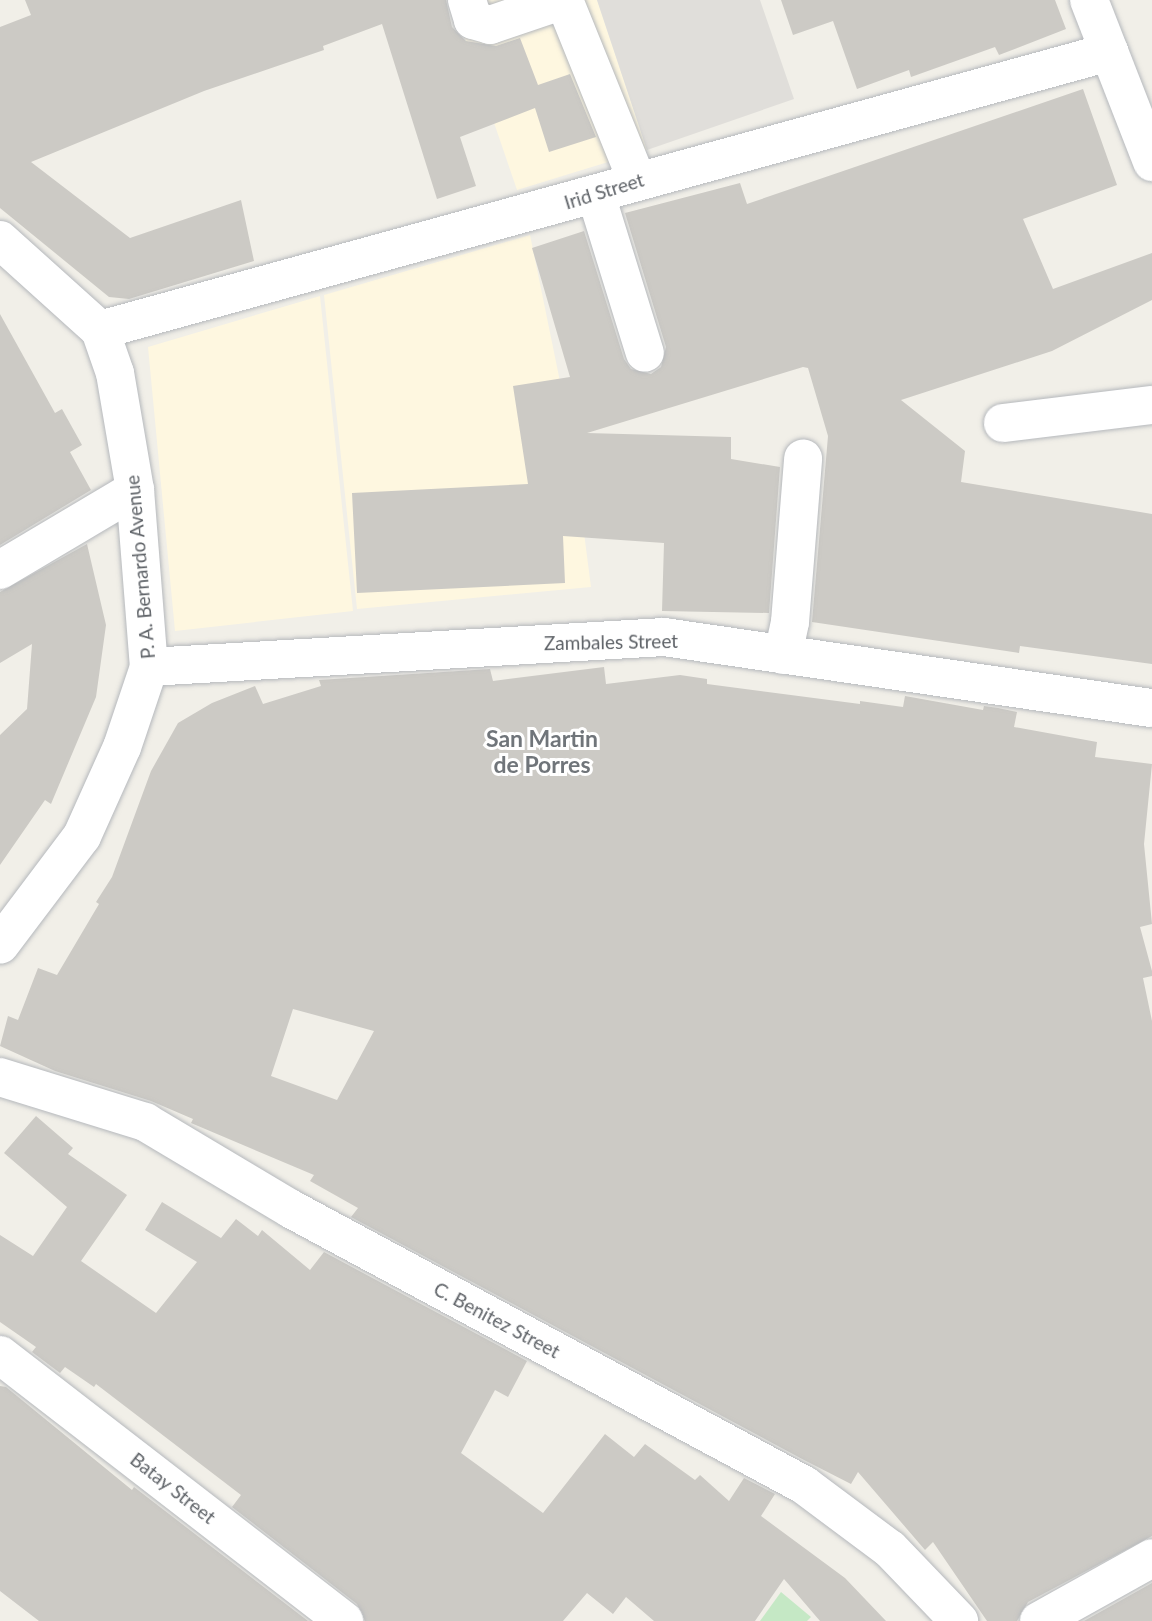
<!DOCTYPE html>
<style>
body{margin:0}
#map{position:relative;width:1152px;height:1621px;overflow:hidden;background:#f1efe8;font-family:Lato,sans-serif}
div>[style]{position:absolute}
.commercial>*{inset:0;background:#fef7e0}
.industrial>*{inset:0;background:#e0deda}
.green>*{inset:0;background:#c5e8c5}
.building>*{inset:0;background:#cccac5}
.roads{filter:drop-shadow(0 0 2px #b5b8bc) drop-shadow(0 0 2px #b5b8bc)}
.minor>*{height:38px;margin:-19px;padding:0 19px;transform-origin:19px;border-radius:19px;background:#fff}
span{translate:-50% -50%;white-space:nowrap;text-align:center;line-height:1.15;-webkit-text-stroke:6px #fff;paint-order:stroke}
.street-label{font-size:19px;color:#5f6368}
.quarter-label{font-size:23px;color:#70757a;font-weight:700}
</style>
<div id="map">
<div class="commercial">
<div style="clip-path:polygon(452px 0,597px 0,647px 150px,517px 190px)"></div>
<div style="clip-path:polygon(530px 235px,572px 440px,591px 587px,357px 609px,324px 295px)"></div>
<div style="clip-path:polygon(320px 296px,353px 611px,175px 631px,148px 347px)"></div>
</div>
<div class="industrial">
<div style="clip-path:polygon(597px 0,760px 0,794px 99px,647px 150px)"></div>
</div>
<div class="green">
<div style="clip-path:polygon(781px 1592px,811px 1617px,807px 1621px,760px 1621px)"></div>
</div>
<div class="building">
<div style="clip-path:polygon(25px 0,446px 0,452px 27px,466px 41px,496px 46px,520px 38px,538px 85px,570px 74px,596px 137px,549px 152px,535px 108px,460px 137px,476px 186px,437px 199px,382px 24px,323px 46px,324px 50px,204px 91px,31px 162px,130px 238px,241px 200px,254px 261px,129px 299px,109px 297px,0 208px,0 27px,31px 15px)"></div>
<div style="clip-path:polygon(781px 0,1055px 0,1066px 29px,999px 55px,995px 47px,911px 77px,909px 70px,857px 89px,833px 21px,793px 35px)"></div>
<div style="clip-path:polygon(1083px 89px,1117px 185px,1023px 219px,1053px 289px,1152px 253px,1152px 300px,1052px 351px,901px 400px,965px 451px,961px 482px,1152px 514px,1152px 664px,1020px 646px,1019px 653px,812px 622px,828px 436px,808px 368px,803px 367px,587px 433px,731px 437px,731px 459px,780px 467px,769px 613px,662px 611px,664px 543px,563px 536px,565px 583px,357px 593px,352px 493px,528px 484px,513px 386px,570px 377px,532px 248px,584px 231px,624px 359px,631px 369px,651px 374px,661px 367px,666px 347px,625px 213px,740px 183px,747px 204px)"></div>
<div style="clip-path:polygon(0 314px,55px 413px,62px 409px,82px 445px,70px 452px,91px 490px,0 545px)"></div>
<div style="clip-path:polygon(87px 544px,106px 625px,96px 697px,51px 804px,45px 800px,0 865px,0 735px,27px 709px,32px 644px,0 663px,0 592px)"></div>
<div style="clip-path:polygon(evenodd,604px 667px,606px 684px,680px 675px,707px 679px,707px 684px,860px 704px,860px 701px,903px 707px,905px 696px,983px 710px,984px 706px,998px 708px,1017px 712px,1014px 727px,1097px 742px,1095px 757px,1152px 764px,1144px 844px,1152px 924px,1140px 927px,1152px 971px,1152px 976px,1143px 978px,1152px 1021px,1152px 1536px,1028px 1602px,1017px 1621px,987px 1621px,933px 1542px,925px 1550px,858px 1472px,851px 1484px,804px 1460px,351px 1217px,358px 1208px,310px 1181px,314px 1175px,191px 1123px,193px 1119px,151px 1101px,55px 1071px,0 1046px,8px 1016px,18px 1020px,38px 968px,57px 975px,99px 904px,96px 902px,112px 877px,151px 771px,178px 723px,212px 703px,255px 686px,263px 704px,321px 686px,319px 680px,490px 669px,493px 681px,604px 667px,293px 1009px,374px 1031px,337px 1100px,271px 1076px,293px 1009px)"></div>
<div style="clip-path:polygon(36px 1116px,73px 1148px,68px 1154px,127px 1195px,81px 1261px,156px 1313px,197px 1262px,145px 1230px,162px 1202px,221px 1238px,236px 1219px,258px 1236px,262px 1230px,310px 1270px,324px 1252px,527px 1361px,508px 1397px,495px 1390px,461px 1453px,543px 1513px,605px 1434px,634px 1457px,645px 1444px,695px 1480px,700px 1475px,729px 1501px,744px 1478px,775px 1494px,761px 1516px,845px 1578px,886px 1621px,820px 1621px,784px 1579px,755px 1621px,654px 1621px,626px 1597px,613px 1614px,587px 1593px,563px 1621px,365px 1621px,357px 1604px,232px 1507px,241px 1495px,96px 1384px,94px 1387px,65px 1367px,60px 1373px,32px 1352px,36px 1347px,0 1322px,0 1235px,33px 1256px,67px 1207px,4px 1153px)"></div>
<div style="clip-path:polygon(0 1386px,6px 1387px,132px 1490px,134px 1487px,308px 1621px,39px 1621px,0 1591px)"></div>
<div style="clip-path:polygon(1152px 1583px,1152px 1621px,1084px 1621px)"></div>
</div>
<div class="roads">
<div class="minor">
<div style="left:467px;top:0;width:21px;rotate:73deg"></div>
<div style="left:473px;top:20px;width:18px;rotate:16deg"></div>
<div style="left:490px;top:25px;width:78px;rotate:-18.7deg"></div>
<div style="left:564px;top:0;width:195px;rotate:68deg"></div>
<div style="left:1089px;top:0;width:174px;rotate:68.7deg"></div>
<div style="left:596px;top:195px;width:165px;rotate:72.8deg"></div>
<div style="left:0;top:240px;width:135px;rotate:42deg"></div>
<div style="left:100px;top:330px;width:46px;rotate:70.8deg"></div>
<div style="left:115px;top:373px;width:119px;rotate:80.3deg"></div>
<div style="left:135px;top:490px;width:178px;rotate:85.5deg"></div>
<div style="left:149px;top:667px;width:84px;rotate:108.6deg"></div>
<div style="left:122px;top:747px;width:98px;rotate:114.2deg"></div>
<div style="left:82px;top:836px;width:136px;rotate:127deg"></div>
<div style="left:100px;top:330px;width:1047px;rotate:-15.4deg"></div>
<div style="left:1003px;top:423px;width:150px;rotate:-6.9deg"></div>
<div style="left:0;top:570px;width:157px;rotate:-30.7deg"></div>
<div style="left:783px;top:655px;width:34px;rotate:-78deg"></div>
<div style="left:790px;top:622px;width:164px;rotate:-85.4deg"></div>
<div style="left:149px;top:667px;width:516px;rotate:-3.33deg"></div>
<div style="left:664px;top:637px;width:493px;rotate:8.3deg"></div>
<div style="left:0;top:1077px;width:152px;rotate:17.2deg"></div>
<div style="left:145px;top:1122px;width:170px;rotate:30.8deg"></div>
<div style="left:291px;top:1209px;width:583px;rotate:28.28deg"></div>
<div style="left:804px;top:1485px;width:107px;rotate:36.7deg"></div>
<div style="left:890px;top:1549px;width:100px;rotate:46.2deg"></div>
<div style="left:0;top:1355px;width:435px;rotate:37.7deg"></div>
<div style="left:1039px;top:1621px;width:129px;rotate:-29.1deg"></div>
</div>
</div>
<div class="street-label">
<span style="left:604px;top:191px;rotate:-17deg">Irid Street</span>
<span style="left:140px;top:567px;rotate:-95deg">P. A. Bernardo Avenue</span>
<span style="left:611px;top:642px;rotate:-1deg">Zambales Street</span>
<span style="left:497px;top:1320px;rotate:28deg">C. Benitez Street</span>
<span style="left:173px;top:1488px;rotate:38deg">Batay Street</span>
</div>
<div class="quarter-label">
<span style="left:542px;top:751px">San Martin<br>de Porres</span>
</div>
</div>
